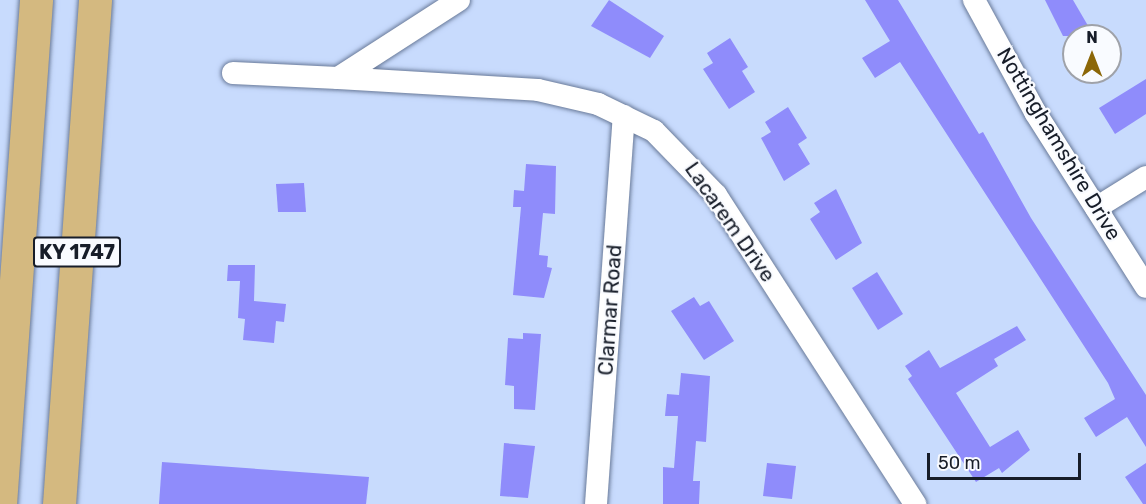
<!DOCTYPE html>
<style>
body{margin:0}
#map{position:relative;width:1146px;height:504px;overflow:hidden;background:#c8dbfd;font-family:Rubik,sans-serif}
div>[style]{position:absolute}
.building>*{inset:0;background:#8f8cfb}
.roads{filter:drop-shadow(0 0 2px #697a99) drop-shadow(0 0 2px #697a99)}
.street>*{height:22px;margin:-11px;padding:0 11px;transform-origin:11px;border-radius:11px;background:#fff}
.primary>*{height:33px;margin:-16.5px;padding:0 16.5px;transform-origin:16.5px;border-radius:16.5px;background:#d4b980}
span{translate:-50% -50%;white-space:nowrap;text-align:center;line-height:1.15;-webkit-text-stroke:4.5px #f9fbff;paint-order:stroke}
.shield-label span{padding:2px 4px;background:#f9fbff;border:2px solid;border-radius:4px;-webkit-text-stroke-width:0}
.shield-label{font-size:20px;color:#171d29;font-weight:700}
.street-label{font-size:21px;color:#171d29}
.north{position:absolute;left:1062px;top:24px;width:60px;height:60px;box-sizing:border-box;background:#f9fbff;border:2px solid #9fa2a9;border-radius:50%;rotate:0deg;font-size:16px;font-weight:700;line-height:24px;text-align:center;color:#171d29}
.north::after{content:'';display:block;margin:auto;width:21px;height:27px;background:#8c6708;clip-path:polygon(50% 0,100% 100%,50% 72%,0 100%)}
.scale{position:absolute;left:927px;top:453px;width:154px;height:27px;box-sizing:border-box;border:3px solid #171d29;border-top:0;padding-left:8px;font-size:18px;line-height:21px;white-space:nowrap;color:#171d29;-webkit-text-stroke:4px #f9fbff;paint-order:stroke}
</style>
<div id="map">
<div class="building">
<div style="clip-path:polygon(609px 0,664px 36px,650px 58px,591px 26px)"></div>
<div style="clip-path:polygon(865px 0,898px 0,979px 134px,983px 132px,1031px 218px,1146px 395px,1146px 447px,1127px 417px,1096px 437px,1084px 418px,1115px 399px,1108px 383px,900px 62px,875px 78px,862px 58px,890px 41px)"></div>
<div style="clip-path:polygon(1045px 0,1073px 0,1094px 36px,1063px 36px)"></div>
<div style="clip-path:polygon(730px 38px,748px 67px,742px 71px,755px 92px,729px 109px,703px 69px,713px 63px,707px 53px)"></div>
<div style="clip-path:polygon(1146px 79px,1146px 114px,1115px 134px,1099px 108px)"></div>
<div style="clip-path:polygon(788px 107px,807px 138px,798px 144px,810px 164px,784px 181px,761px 138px,771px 132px,765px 122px)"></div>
<div style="clip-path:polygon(526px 164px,556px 166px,555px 214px,543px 213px,539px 255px,548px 256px,547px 267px,552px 268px,544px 298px,513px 295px,521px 207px,513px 207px,514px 190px,524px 191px)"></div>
<div style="clip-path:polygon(304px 183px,306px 212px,278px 212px,276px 184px)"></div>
<div style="clip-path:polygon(836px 189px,862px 243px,836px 260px,810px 219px,820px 212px,814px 203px)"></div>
<div style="clip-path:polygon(228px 265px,255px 265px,254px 301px,286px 304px,284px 322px,276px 321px,274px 343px,243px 340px,245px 319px,238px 318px,240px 281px,227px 281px)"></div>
<div style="clip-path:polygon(877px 272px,903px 314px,878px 330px,852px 288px)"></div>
<div style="clip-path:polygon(694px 297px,700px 306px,709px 301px,734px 341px,704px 360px,671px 311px)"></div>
<div style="clip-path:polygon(1017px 326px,1026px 340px,994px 359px,998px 366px,956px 393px,990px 447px,1018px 430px,1030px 450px,1002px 473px,999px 468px,976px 482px,908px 379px,912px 376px,905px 366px,929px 350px,940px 368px)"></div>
<div style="clip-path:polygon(523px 333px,541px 334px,535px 410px,514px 409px,514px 386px,505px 385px,508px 338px,523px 339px)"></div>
<div style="clip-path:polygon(681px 373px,710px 376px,706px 442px,696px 441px,693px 481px,700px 481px,699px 504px,663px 504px,663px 467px,674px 468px,678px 416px,665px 416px,667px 394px,679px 395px)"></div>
<div style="clip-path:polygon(504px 443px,535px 446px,528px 498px,500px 496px)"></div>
<div style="clip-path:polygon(162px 462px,369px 477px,366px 504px,159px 504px)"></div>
<div style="clip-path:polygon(767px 463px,796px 466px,792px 499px,763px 496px)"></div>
<div style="clip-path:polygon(1146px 463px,1146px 504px,1143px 504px,1125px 477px)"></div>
</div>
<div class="roads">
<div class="street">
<div style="left:974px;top:0;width:128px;rotate:61.4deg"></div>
<div style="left:1035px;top:112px;width:207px;rotate:57.6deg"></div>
<div style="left:233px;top:73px;width:105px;rotate:2.7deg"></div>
<div style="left:338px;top:78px;width:144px;rotate:-32.8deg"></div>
<div style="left:338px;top:78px;width:200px;rotate:3.4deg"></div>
<div style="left:538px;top:90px;width:62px;rotate:13.1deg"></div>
<div style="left:598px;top:104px;width:62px;rotate:25.7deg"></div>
<div style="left:654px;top:131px;width:89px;rotate:45.9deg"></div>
<div style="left:716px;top:195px;width:368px;rotate:57.2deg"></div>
<div style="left:1096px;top:208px;width:59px;rotate:-31.8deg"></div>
<div style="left:596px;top:504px;width:389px;rotate:-85.9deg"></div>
</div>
<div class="primary">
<div style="left:0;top:504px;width:505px;rotate:-85.91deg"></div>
<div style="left:59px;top:504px;width:505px;rotate:-85.91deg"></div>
</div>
</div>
<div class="shield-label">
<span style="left:77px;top:252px">KY 1747</span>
</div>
<div class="street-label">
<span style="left:1059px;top:144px;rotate:59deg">Nottinghamshire Drive</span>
<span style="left:730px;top:222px;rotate:55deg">Lacarem Drive</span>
<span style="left:610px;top:310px;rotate:-86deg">Clarmar Road</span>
</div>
<div class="north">N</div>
<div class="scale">50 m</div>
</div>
